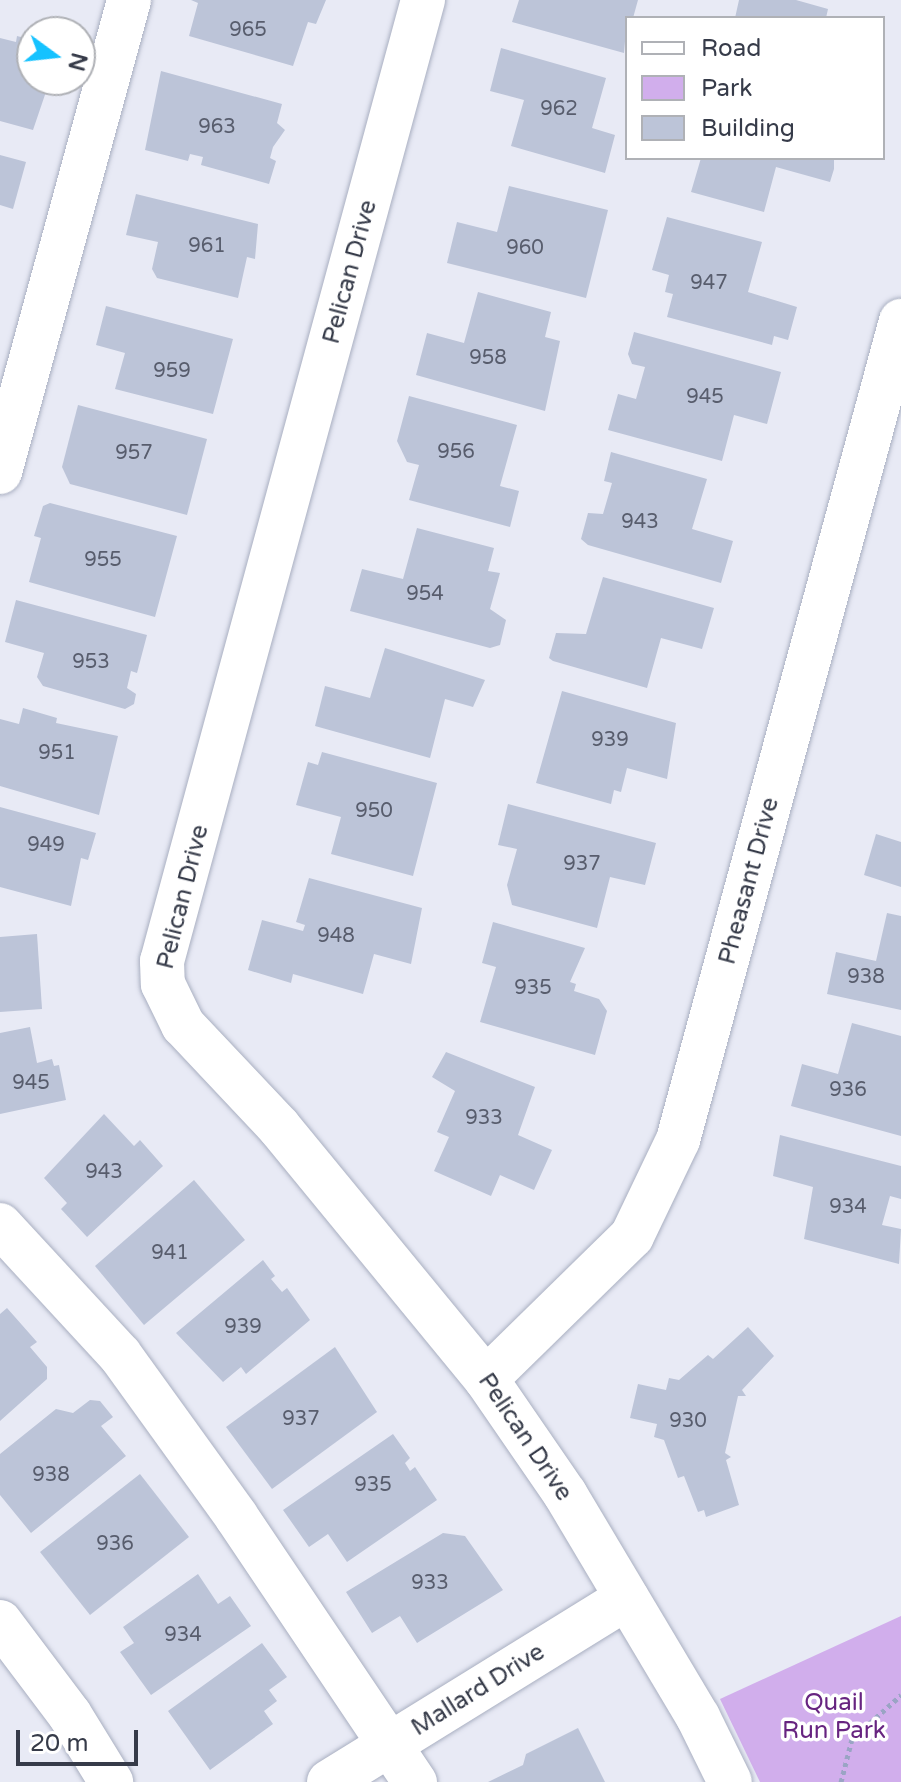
<!DOCTYPE html>
<style>
body{margin:0}
#map{position:relative;width:901px;height:1782px;overflow:hidden;background:#e8eaf5;font-family:"Varela Round",sans-serif}
div>[style]{position:absolute}
.green>*{inset:0;background:#d1aeec}
.building>*{inset:0;background:#bcc4d8}
.path>*{height:5px;margin-top:-2.5px;transform-origin:0;background:repeating-linear-gradient(90deg,#9aa4c4 0 4px,transparent 0 8px)}
.roads{filter:drop-shadow(0 0 2px #a9afc1) drop-shadow(0 0 2px #a9afc1)}
.minor>*{height:44px;margin:-22px;padding:0 22px;transform-origin:22px;border-radius:22px;background:#fff}
span{translate:-50% -50%;white-space:nowrap;text-align:center;line-height:1.15;-webkit-text-stroke:7px #fff;paint-order:stroke}
.number-label{font-size:20px;color:#585d6d}
.number-label span{-webkit-text-stroke-width:0}
.street-label{font-size:24px;color:#363b49}
.park-label{font-size:24px;color:#672480}
.legend{position:absolute;left:625px;top:16px;width:260px;height:144px;box-sizing:border-box;background:#fff;border:2px solid #afb1b6;margin:0;padding:10px 14px;list-style:none;font-size:24px;color:#363b49}
.legend li{display:flex;align-items:center;gap:16px;height:40px}
.legend b{width:40px;border:2px solid #afb1b6}
.north{position:absolute;left:16px;top:16px;width:80px;height:80px;box-sizing:border-box;background:#fff;border:2px solid #afb1b6;border-radius:50%;rotate:105deg;font-size:22px;font-weight:700;line-height:32px;text-align:center;color:#363b49}
.north::after{content:'';display:block;margin:auto;width:28px;height:36px;background:#15c2ff;clip-path:polygon(50% 0,100% 100%,50% 72%,0 100%)}
.scale{position:absolute;left:16px;top:1730px;width:122px;height:36px;box-sizing:border-box;border:4px solid #363b49;border-top:0;padding-left:10px;font-size:24px;line-height:28px;white-space:nowrap;color:#363b49;-webkit-text-stroke:6px #fff;paint-order:stroke}
</style>
<div id="map">
<div class="green">
<div style="clip-path:polygon(901px 1616px,901px 1782px,760px 1782px,720px 1699px)"></div>
</div>
<div class="building">
<div style="clip-path:polygon(191px 0,326px 0,316px 24px,308px 22px,293px 66px,189px 36px,198px 3px)"></div>
<div style="clip-path:polygon(519px 0,638px 0,633px 18px,627px 18px,624px 53px,512px 22px)"></div>
<div style="clip-path:polygon(739px 0,796px 0,828px 9px,826px 18px,725px 18px,735px 18px)"></div>
<div style="clip-path:polygon(17px 36px,32px 40px,32px 80px,50px 80px,33px 130px,0 121px,0 38px,16px 42px)"></div>
<div style="clip-path:polygon(501px 48px,606px 78px,592px 128px,615px 135px,605px 173px,511px 146px,524px 100px,490px 91px)"></div>
<div style="clip-path:polygon(161px 71px,282px 104px,277px 123px,285px 130px,273px 147px,270px 158px,276px 161px,269px 184px,201px 165px,203px 157px,190px 154px,188px 161px,145px 150px)"></div>
<div style="clip-path:polygon(0 155px,26px 162px,13px 209px,0 205px)"></div>
<div style="clip-path:polygon(701px 158px,834px 158px,834px 169px,830px 182px,776px 167px,764px 212px,691px 192px)"></div>
<div style="clip-path:polygon(509px 186px,608px 210px,586px 298px,447px 263px,457px 222px,497px 232px)"></div>
<div style="clip-path:polygon(136px 194px,258px 224px,255px 259px,247px 257px,238px 298px,157px 278px,152px 269px,158px 242px,126px 235px)"></div>
<div style="clip-path:polygon(667px 217px,762px 242px,748px 292px,797px 307px,788px 340px,774px 336px,772px 345px,667px 317px,673px 294px,665px 292px,669px 275px,652px 270px)"></div>
<div style="clip-path:polygon(478px 292px,551px 312px,545px 337px,560px 341px,545px 411px,416px 375px,427px 333px,464px 343px)"></div>
<div style="clip-path:polygon(106px 306px,233px 339px,213px 414px,115px 389px,125px 353px,96px 345px)"></div>
<div style="clip-path:polygon(634px 332px,781px 372px,767px 424px,734px 415px,722px 461px,608px 430px,618px 394px,636px 399px,645px 367px,632px 364px,628px 354px)"></div>
<div style="clip-path:polygon(409px 396px,517px 425px,500px 486px,519px 491px,510px 527px,409px 500px,419px 465px,407px 462px,397px 441px)"></div>
<div style="clip-path:polygon(78px 405px,207px 439px,187px 515px,70px 484px,62px 467px)"></div>
<div style="clip-path:polygon(611px 452px,707px 479px,692px 529px,733px 541px,721px 583px,588px 545px,581px 539px,588px 513px,603px 514px,612px 483px,604px 481px)"></div>
<div style="clip-path:polygon(50px 503px,177px 536px,155px 617px,29px 582px,41px 538px,34px 536px,43px 506px)"></div>
<div style="clip-path:polygon(417px 528px,494px 548px,488px 571px,500px 573px,490px 609px,506px 620px,500px 645px,490px 648px,350px 611px,362px 569px,403px 579px)"></div>
<div style="clip-path:polygon(603px 577px,714px 608px,702px 649px,661px 638px,647px 688px,553px 661px,549px 658px,556px 633px,586px 634px)"></div>
<div style="clip-path:polygon(16px 600px,147px 635px,137px 673px,131px 671px,127px 688px,136px 694px,134px 704px,125px 709px,43px 686px,37px 677px,44px 653px,5px 642px)"></div>
<div style="clip-path:polygon(385px 648px,485px 680px,473px 707px,445px 699px,430px 758px,315px 726px,325px 686px,370px 698px)"></div>
<div style="clip-path:polygon(562px 691px,676px 723px,667px 779px,627px 768px,621px 792px,614px 790px,611px 804px,536px 783px)"></div>
<div style="clip-path:polygon(23px 708px,57px 718px,56px 723px,118px 736px,99px 815px,0 786px,0 719px,19px 724px)"></div>
<div style="clip-path:polygon(322px 752px,437px 783px,413px 876px,331px 854px,341px 817px,296px 805px,308px 762px,318px 765px)"></div>
<div style="clip-path:polygon(508px 804px,656px 843px,645px 885px,610px 877px,597px 928px,512px 905px,507px 885px,517px 849px,498px 845px)"></div>
<div style="clip-path:polygon(0 807px,96px 833px,88px 860px,81px 858px,71px 906px,0 887px)"></div>
<div style="clip-path:polygon(876px 834px,901px 842px,901px 887px,864px 875px)"></div>
<div style="clip-path:polygon(309px 878px,422px 908px,411px 964px,374px 954px,363px 994px,293px 974px,291px 983px,248px 970px,262px 920px,303px 931px,305px 925px,296px 922px)"></div>
<div style="clip-path:polygon(887px 913px,901px 916px,901px 1010px,827px 994px,836px 952px,876px 961px)"></div>
<div style="clip-path:polygon(493px 922px,585px 948px,570px 982px,576px 984px,574px 991px,599px 999px,607px 1011px,595px 1055px,480px 1022px,496px 967px,482px 963px)"></div>
<div style="clip-path:polygon(37px 934px,42px 1009px,0 1012px,0 937px)"></div>
<div style="clip-path:polygon(852px 1023px,901px 1036px,901px 1136px,791px 1106px,802px 1064px,838px 1074px)"></div>
<div style="clip-path:polygon(30px 1027px,37px 1063px,52px 1059px,54px 1066px,59px 1065px,66px 1100px,0 1114px,0 1033px)"></div>
<div style="clip-path:polygon(446px 1052px,535px 1087px,518px 1135px,552px 1150px,534px 1190px,500px 1175px,491px 1196px,434px 1171px,449px 1137px,437px 1132px,455px 1091px,432px 1077px)"></div>
<div style="clip-path:polygon(104px 1114px,134px 1146px,140px 1140px,163px 1166px,87px 1237px,61px 1209px,67px 1203px,44px 1178px)"></div>
<div style="clip-path:polygon(780px 1135px,901px 1166px,901px 1199px,890px 1196px,882px 1225px,901px 1229px,899px 1264px,804px 1239px,813px 1187px,773px 1176px)"></div>
<div style="clip-path:polygon(194px 1180px,245px 1240px,144px 1325px,95px 1266px)"></div>
<div style="clip-path:polygon(263px 1260px,275px 1276px,271px 1279px,282px 1292px,287px 1288px,310px 1320px,246px 1374px,241px 1367px,223px 1382px,176px 1333px)"></div>
<div style="clip-path:polygon(7px 1308px,37px 1342px,30px 1347px,47px 1367px,47px 1379px,0 1421px,0 1314px)"></div>
<div style="clip-path:polygon(748px 1327px,774px 1356px,742px 1390px,746px 1396px,738px 1396px,725px 1453px,731px 1457px,726px 1460px,739px 1505px,706px 1517px,704px 1510px,698px 1512px,684px 1476px,678px 1478px,664px 1440px,654px 1437px,657px 1424px,630px 1418px,638px 1384px,666px 1390px,669px 1378px,679px 1380px,708px 1355px,713px 1359px)"></div>
<div style="clip-path:polygon(335px 1347px,377px 1412px,272px 1489px,226px 1427px)"></div>
<div style="clip-path:polygon(90px 1400px,100px 1401px,113px 1417px,101px 1426px,126px 1456px,31px 1533px,0 1495px,0 1454px,56px 1409px,73px 1413px)"></div>
<div style="clip-path:polygon(393px 1434px,410px 1458px,405px 1463px,410px 1471px,415px 1467px,437px 1500px,347px 1562px,328px 1534px,309px 1547px,283px 1510px)"></div>
<div style="clip-path:polygon(140px 1474px,189px 1537px,90px 1615px,40px 1552px)"></div>
<div style="clip-path:polygon(443px 1533px,465px 1536px,503px 1590px,417px 1643px,400px 1616px,372px 1633px,346px 1592px)"></div>
<div style="clip-path:polygon(198px 1574px,218px 1604px,230px 1596px,251px 1626px,151px 1695px,120px 1652px,134px 1643px,123px 1627px)"></div>
<div style="clip-path:polygon(262px 1643px,287px 1677px,269px 1690px,277px 1701px,264px 1711px,273px 1724px,210px 1770px,168px 1711px)"></div>
<div style="clip-path:polygon(578px 1728px,605px 1782px,488px 1782px,523px 1765px,526px 1754px)"></div>
</div>
<div class="path">
<div style="left:841px;top:1782px;width:44px;rotate:-75.7deg"></div>
<div style="left:852px;top:1739px;width:66px;rotate:-41.9deg"></div>
</div>
<div class="roads">
<div class="minor">
<div style="left:423px;top:0;width:996px;rotate:105.19deg"></div>
<div style="left:162px;top:961px;width:23px;rotate:88deg"></div>
<div style="left:163px;top:984px;width:46px;rotate:64deg"></div>
<div style="left:183px;top:1025px;width:140px;rotate:46.7deg"></div>
<div style="left:279px;top:1127px;width:326px;rotate:50.6deg"></div>
<div style="left:486px;top:1379px;width:140px;rotate:55.5deg"></div>
<div style="left:565px;top:1494px;width:260px;rotate:59.2deg"></div>
<div style="left:698px;top:1717px;width:72px;rotate:63.8deg"></div>
<div style="left:0;top:472px;width:489px;rotate:-74.7deg"></div>
<div style="left:0;top:1225px;width:177px;rotate:47.3deg"></div>
<div style="left:120px;top:1355px;width:198px;rotate:54.2deg"></div>
<div style="left:236px;top:1516px;width:321px;rotate:56.1deg"></div>
<div style="left:486px;top:1379px;width:204px;rotate:-44.4deg"></div>
<div style="left:632px;top:1236px;width:106px;rotate:-64.4deg"></div>
<div style="left:678px;top:1140px;width:849px;rotate:-74.77deg"></div>
<div style="left:0;top:1622px;width:116px;rotate:53deg"></div>
<div style="left:70px;top:1715px;width:79px;rotate:58.5deg"></div>
<div style="left:329px;top:1782px;width:350px;rotate:-31.7deg"></div>
</div>
</div>
<div class="number-label">
<span style="left:248px;top:30px">965</span>
<span style="left:559px;top:109px">962</span>
<span style="left:217px;top:127px">963</span>
<span style="left:207px;top:246px">961</span>
<span style="left:525px;top:248px">960</span>
<span style="left:709px;top:283px">947</span>
<span style="left:488px;top:358px">958</span>
<span style="left:172px;top:371px">959</span>
<span style="left:705px;top:397px">945</span>
<span style="left:456px;top:452px">956</span>
<span style="left:134px;top:453px">957</span>
<span style="left:640px;top:522px">943</span>
<span style="left:103px;top:560px">955</span>
<span style="left:425px;top:594px">954</span>
<span style="left:91px;top:662px">953</span>
<span style="left:610px;top:740px">939</span>
<span style="left:57px;top:753px">951</span>
<span style="left:374px;top:811px">950</span>
<span style="left:46px;top:845px">949</span>
<span style="left:582px;top:864px">937</span>
<span style="left:336px;top:936px">948</span>
<span style="left:866px;top:977px">938</span>
<span style="left:533px;top:988px">935</span>
<span style="left:31px;top:1083px">945</span>
<span style="left:848px;top:1090px">936</span>
<span style="left:484px;top:1118px">933</span>
<span style="left:104px;top:1172px">943</span>
<span style="left:848px;top:1207px">934</span>
<span style="left:170px;top:1253px">941</span>
<span style="left:243px;top:1327px">939</span>
<span style="left:301px;top:1419px">937</span>
<span style="left:688px;top:1421px">930</span>
<span style="left:51px;top:1475px">938</span>
<span style="left:373px;top:1485px">935</span>
<span style="left:115px;top:1544px">936</span>
<span style="left:430px;top:1583px">933</span>
<span style="left:183px;top:1635px">934</span>
</div>
<div class="street-label">
<span style="left:350px;top:272px;rotate:-75deg">Pelican Drive</span>
<span style="left:749px;top:881px;rotate:-75deg">Pheasant Drive</span>
<span style="left:183px;top:897px;rotate:-76deg">Pelican Drive</span>
<span style="left:525px;top:1437px;rotate:56deg">Pelican Drive</span>
<span style="left:478px;top:1690px;rotate:-32deg">Mallard Drive</span>
</div>
<div class="park-label">
<span style="left:834px;top:1717px">Quail<br>Run Park</span>
</div>
<ul class="legend">
<li><b style="height:10px;background:#fff"></b>Road</li>
<li><b style="height:22px;background:#d1aeec"></b>Park</li>
<li><b style="height:22px;background:#bcc4d8"></b>Building</li>
</ul>
<div class="north">N</div>
<div class="scale">20 m</div>
</div>
